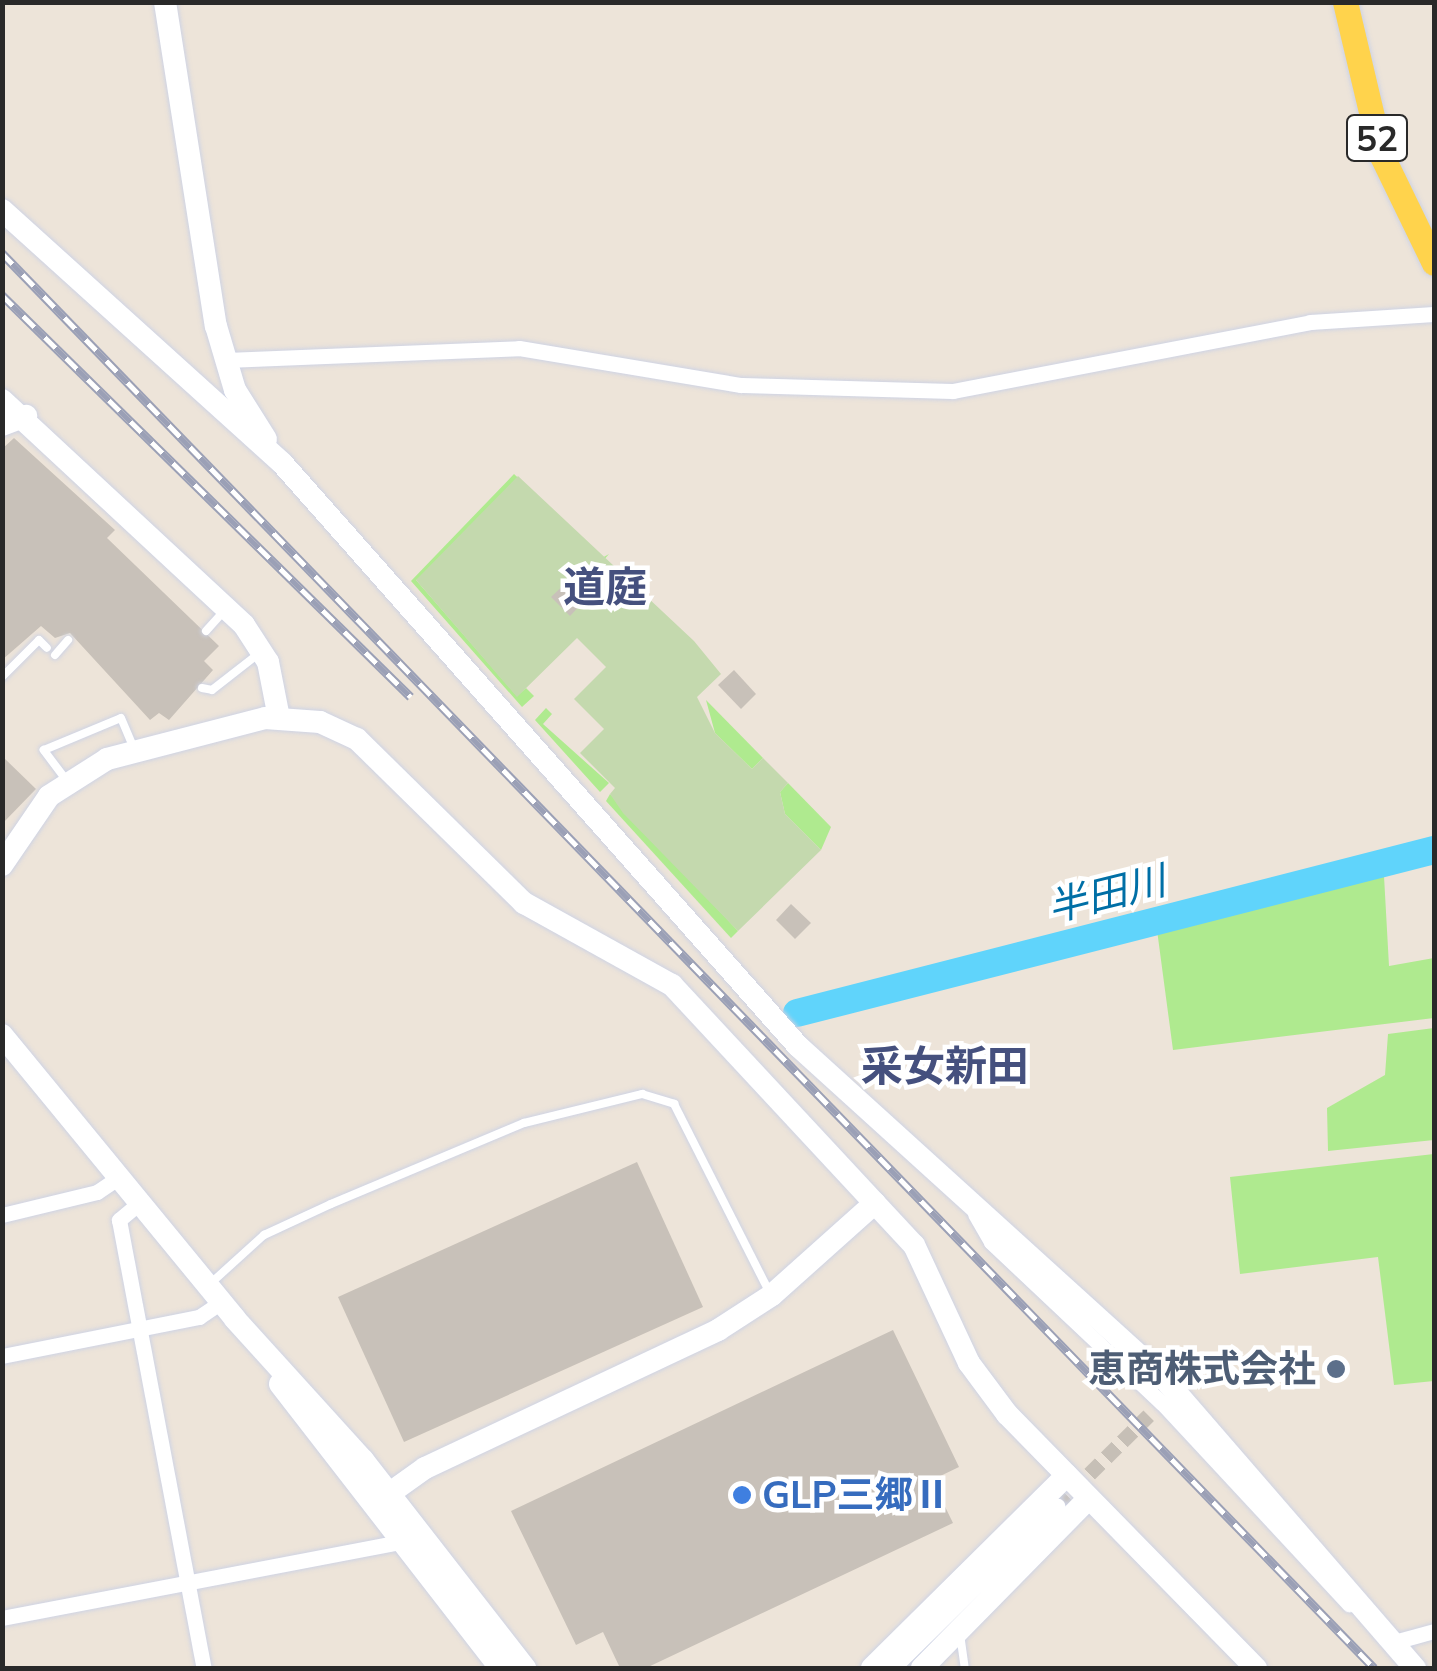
<!DOCTYPE html>
<meta charset="utf-8">
<style>
body{margin:0}
#map{position:relative;width:1437px;height:1671px;overflow:hidden;background:#ede4d9;font-family:Mulish,"Noto Sans JP",sans-serif}
div>[style]{position:absolute}
.green>*{inset:0;background:#afea8f}
.cemetery>*{inset:0;background:#c4d9ae}
.river>*{height:28px;margin:-14px;padding:0 14px;transform-origin:14px;border-radius:14px;background:#60d4fb}
.building>*{inset:0;background:#c8c1b9}
.street-tunnel>*{height:15px;margin-top:-7.5px;transform-origin:0;background:repeating-linear-gradient(90deg,#c6bfb6 0 15px,transparent 0 23px)}
.roads{filter:drop-shadow(0 0 2px #ced3e4) drop-shadow(0 0 2px #ced3e4)}
.lane>*{height:8px;margin:-4px;padding:0 4px;transform-origin:4px;border-radius:4px;background:#fff}
.street>*{height:15px;margin:-7.5px;padding:0 7.5px;transform-origin:7.5px;border-radius:7.5px;background:#fff}
.secondary>*{height:22px;margin:-11px;padding:0 11px;transform-origin:11px;border-radius:11px;background:#fff}
.primary>*{height:25px;margin:-12.5px;padding:0 12.5px;transform-origin:12.5px;border-radius:12.5px;background:#ffd34c}
.rail>*{height:9px;margin-top:-4.5px;transform-origin:0;background:repeating-linear-gradient(90deg,#fff 0 15px,#9ba0b6 0 30px);box-sizing:border-box;border-block:2px solid #9ba0b6}
.dots>*{width:28px;height:28px;translate:-50% -50%;box-sizing:border-box;border:5px solid #fff;border-radius:50%}
span{translate:-50% -50%;white-space:nowrap;text-align:center;line-height:1.15;-webkit-text-stroke:9px #fff;paint-order:stroke}
.shield-label span{padding:2px 8px;background:#fff;border:2px solid;border-radius:8px;-webkit-text-stroke-width:0}
.shield-label{font-size:35px;color:#292929;font-weight:700}
.service-label{font-size:38px;color:#4e5e75;font-weight:700}
.right{translate:-100% -50%;text-align:right}
.shop-label{font-size:38px;color:#366cbe;font-weight:700}
.left{translate:0 -50%;text-align:left}
.water-label{font-size:40px;color:#006fa6;font-style:italic}
.quarter-label{font-size:42px;color:#45507e;font-weight:700}
.frame{position:absolute;inset:0;border:5px solid #292929;pointer-events:none}
</style>
<div id="map">
<div class="green">
<div style="clip-path:polygon(514px 474px,602px 558px,609px 554px,602px 562px,416px 580px,517px 696px,526px 688px,534px 696px,522px 707px,411px 581px)"></div>
<div style="clip-path:polygon(706px 700px,763px 758px,752px 769px,715px 733px)"></div>
<div style="clip-path:polygon(546px 708px,552px 714px,543px 724px,609px 783px,600px 792px,535px 720px)"></div>
<div style="clip-path:polygon(788px 783px,831px 827px,821px 850px,785px 814px,780px 792px)"></div>
<div style="clip-path:polygon(610px 794px,738px 931px,731px 938px,606px 801px)"></div>
<div style="clip-path:polygon(1384px 876px,1389px 966px,1434px 958px,1434px 1018px,1173px 1050px,1157px 930px)"></div>
<div style="clip-path:polygon(1434px 1028px,1434px 1140px,1328px 1151px,1327px 1108px,1385px 1075px,1388px 1034px)"></div>
<div style="clip-path:polygon(1434px 1154px,1434px 1381px,1394px 1385px,1378px 1257px,1240px 1274px,1230px 1177px)"></div>
</div>
<div class="cemetery">
<div style="clip-path:polygon(518px 476px,694px 641px,721px 674px,697px 697px,715px 733px,752px 769px,763px 758px,788px 783px,780px 792px,785px 814px,821px 850px,738px 931px,623px 813px,610px 794px,615px 788px,580px 753px,604px 729px,574px 699px,606px 667px,577px 638px,517px 697px,416px 580px)"></div>
</div>
<div class="river">
<div style="left:797px;top:1013px;width:658px;rotate:-14.35deg"></div>
</div>
<div class="building">
<div style="clip-path:polygon(14px 438px,115px 530px,107px 538px,219px 646px,204px 661px,213px 670px,169px 720px,159px 713px,150px 720px,70px 633px,55px 638px,41px 626px,2px 660px,2px 449px)"></div>
<div style="clip-path:polygon(568px 581px,586px 599px,570px 616px,551px 597px)"></div>
<div style="clip-path:polygon(734px 670px,756px 694px,741px 709px,718px 685px)"></div>
<div style="clip-path:polygon(2px 756px,36px 789px,2px 824px)"></div>
<div style="clip-path:polygon(791px 904px,811px 923px,795px 939px,776px 920px)"></div>
<div style="clip-path:polygon(637px 1162px,703px 1307px,404px 1442px,338px 1297px)"></div>
<div style="clip-path:polygon(893px 1330px,959px 1467px,932px 1480px,953px 1523px,646px 1668px,620px 1668px,603px 1632px,576px 1645px,511px 1511px)"></div>
</div>
<div class="street-tunnel">
<div style="left:1057px;top:1506px;width:129px;rotate:-44.7deg"></div>
</div>
<div class="roads">
<div class="lane">
<div style="left:206px;top:631px;width:25px;rotate:-48deg"></div>
<div style="left:55px;top:655px;width:20px;rotate:-49deg"></div>
<div style="left:2px;top:677px;width:52px;rotate:-45deg"></div>
<div style="left:39px;top:640px;width:11px;rotate:45deg"></div>
<div style="left:202px;top:688px;width:10px;rotate:11deg"></div>
<div style="left:212px;top:690px;width:58px;rotate:-38deg"></div>
<div style="left:67px;top:781px;width:39px;rotate:-127deg"></div>
<div style="left:44px;top:750px;width:83px;rotate:-22.6deg"></div>
<div style="left:121px;top:718px;width:33px;rotate:67deg"></div>
<div style="left:211px;top:1283px;width:72px;rotate:-42.2deg"></div>
<div style="left:264px;top:1235px;width:74px;rotate:-24.8deg"></div>
<div style="left:331px;top:1204px;width:209px;rotate:-22.8deg"></div>
<div style="left:524px;top:1123px;width:122px;rotate:-13.8deg"></div>
<div style="left:642px;top:1094px;width:34px;rotate:17deg"></div>
<div style="left:674px;top:1104px;width:210px;rotate:63.1deg"></div>
<div style="left:960px;top:1634px;width:34px;rotate:82deg"></div>
</div>
<div class="street">
<div style="left:226px;top:360px;width:293px;rotate:-2.3deg"></div>
<div style="left:519px;top:348px;width:225px;rotate:9.5deg"></div>
<div style="left:741px;top:385px;width:212px;rotate:1.6deg"></div>
<div style="left:953px;top:391px;width:364px;rotate:-10.9deg"></div>
<div style="left:1310px;top:322px;width:124px;rotate:-3.7deg"></div>
<div style="left:138px;top:1204px;width:25px;rotate:140deg"></div>
<div style="left:119px;top:1220px;width:456px;rotate:79.3deg"></div>
<div style="left:975px;top:1214px;width:32px;rotate:60deg"></div>
<div style="left:991px;top:1242px;width:235px;rotate:43.3deg"></div>
<div style="left:1162px;top:1403px;width:275px;rotate:47.1deg"></div>
<div style="left:2px;top:1215px;width:98px;rotate:-13.6deg"></div>
<div style="left:97px;top:1192px;width:25px;rotate:-34deg"></div>
<div style="left:2px;top:1356px;width:201px;rotate:-11.2deg"></div>
<div style="left:199px;top:1317px;width:27px;rotate:-34deg"></div>
<div style="left:2px;top:1618px;width:409px;rotate:-10.8deg"></div>
<div style="left:1394px;top:1642px;width:41px;rotate:-15.4deg"></div>
<div style="left:893px;top:1668px;width:231px;rotate:-44.6deg"></div>
</div>
<div class="secondary">
<div style="left:165px;top:2px;width:328px;rotate:81.1deg"></div>
<div style="left:216px;top:326px;width:67px;rotate:73.5deg"></div>
<div style="left:235px;top:390px;width:58px;rotate:57.7deg"></div>
<div style="left:2px;top:210px;width:377px;rotate:42.1deg"></div>
<div style="left:282px;top:463px;width:779px;rotate:48.49deg"></div>
<div style="left:798px;top:1046px;width:490px;rotate:42.2deg"></div>
<div style="left:1161px;top:1375px;width:388px;rotate:49.1deg"></div>
<div style="left:2px;top:400px;width:330px;rotate:42.9deg"></div>
<div style="left:244px;top:625px;width:44px;rotate:57deg"></div>
<div style="left:268px;top:662px;width:57px;rotate:78.9deg"></div>
<div style="left:2px;top:425px;width:26px;rotate:-21deg"></div>
<div style="left:2px;top:865px;width:83px;rotate:-55.7deg"></div>
<div style="left:49px;top:796px;width:69px;rotate:-32.5deg"></div>
<div style="left:107px;top:759px;width:163px;rotate:-14.5deg"></div>
<div style="left:265px;top:718px;width:55px;rotate:4.2deg"></div>
<div style="left:320px;top:722px;width:41px;rotate:24.7deg"></div>
<div style="left:357px;top:739px;width:234px;rotate:44.5deg"></div>
<div style="left:524px;top:903px;width:169px;rotate:29deg"></div>
<div style="left:672px;top:985px;width:355px;rotate:47.1deg"></div>
<div style="left:914px;top:1245px;width:130px;rotate:65deg"></div>
<div style="left:969px;top:1363px;width:64px;rotate:53.3deg"></div>
<div style="left:1007px;top:1414px;width:356px;rotate:45.6deg"></div>
<div style="left:2px;top:1035px;width:367px;rotate:50.6deg"></div>
<div style="left:235px;top:1319px;width:190px;rotate:47.8deg"></div>
<div style="left:363px;top:1460px;width:264px;rotate:52.1deg"></div>
<div style="left:280px;top:1384px;width:359px;rotate:52.2deg"></div>
<div style="left:390px;top:1493px;width:43px;rotate:-35.5deg"></div>
<div style="left:425px;top:1468px;width:324px;rotate:-25.2deg"></div>
<div style="left:718px;top:1330px;width:64px;rotate:-32.9deg"></div>
<div style="left:772px;top:1295px;width:138px;rotate:-41.8deg"></div>
<div style="left:872px;top:1668px;width:274px;rotate:-44.7deg"></div>
<div style="left:922px;top:1668px;width:238px;rotate:-45.5deg"></div>
</div>
<div class="primary">
<div style="left:1345px;top:2px;width:156px;rotate:76.7deg"></div>
<div style="left:1381px;top:154px;width:121px;rotate:64.1deg"></div>
</div>
</div>
<div class="rail">
<div style="left:2px;top:253px;width:1971px;rotate:45.88deg"></div>
<div style="left:2px;top:295px;width:573px;rotate:44.51deg"></div>
</div>
<div class="dots">
<div style="left:1336px;top:1369px;background:#5c6f8a"></div>
<div style="left:742px;top:1495px;background:#3f7fe0"></div>
</div>
<div class="shield-label">
<span style="left:1377px;top:138px">52</span>
</div>
<div class="service-label">
<span class="right" style="left:1316px;top:1369px">恵商株式会社</span>
</div>
<div class="shop-label">
<span class="left" style="left:762px;top:1495px">GLP三郷Ⅱ</span>
</div>
<div class="water-label">
<span style="left:1106px;top:893px;rotate:-14deg">半田川</span>
</div>
<div class="quarter-label">
<span style="left:605px;top:587px">道庭</span>
<span style="left:945px;top:1066px">采女新田</span>
</div>
<div class="frame"></div>
</div>
